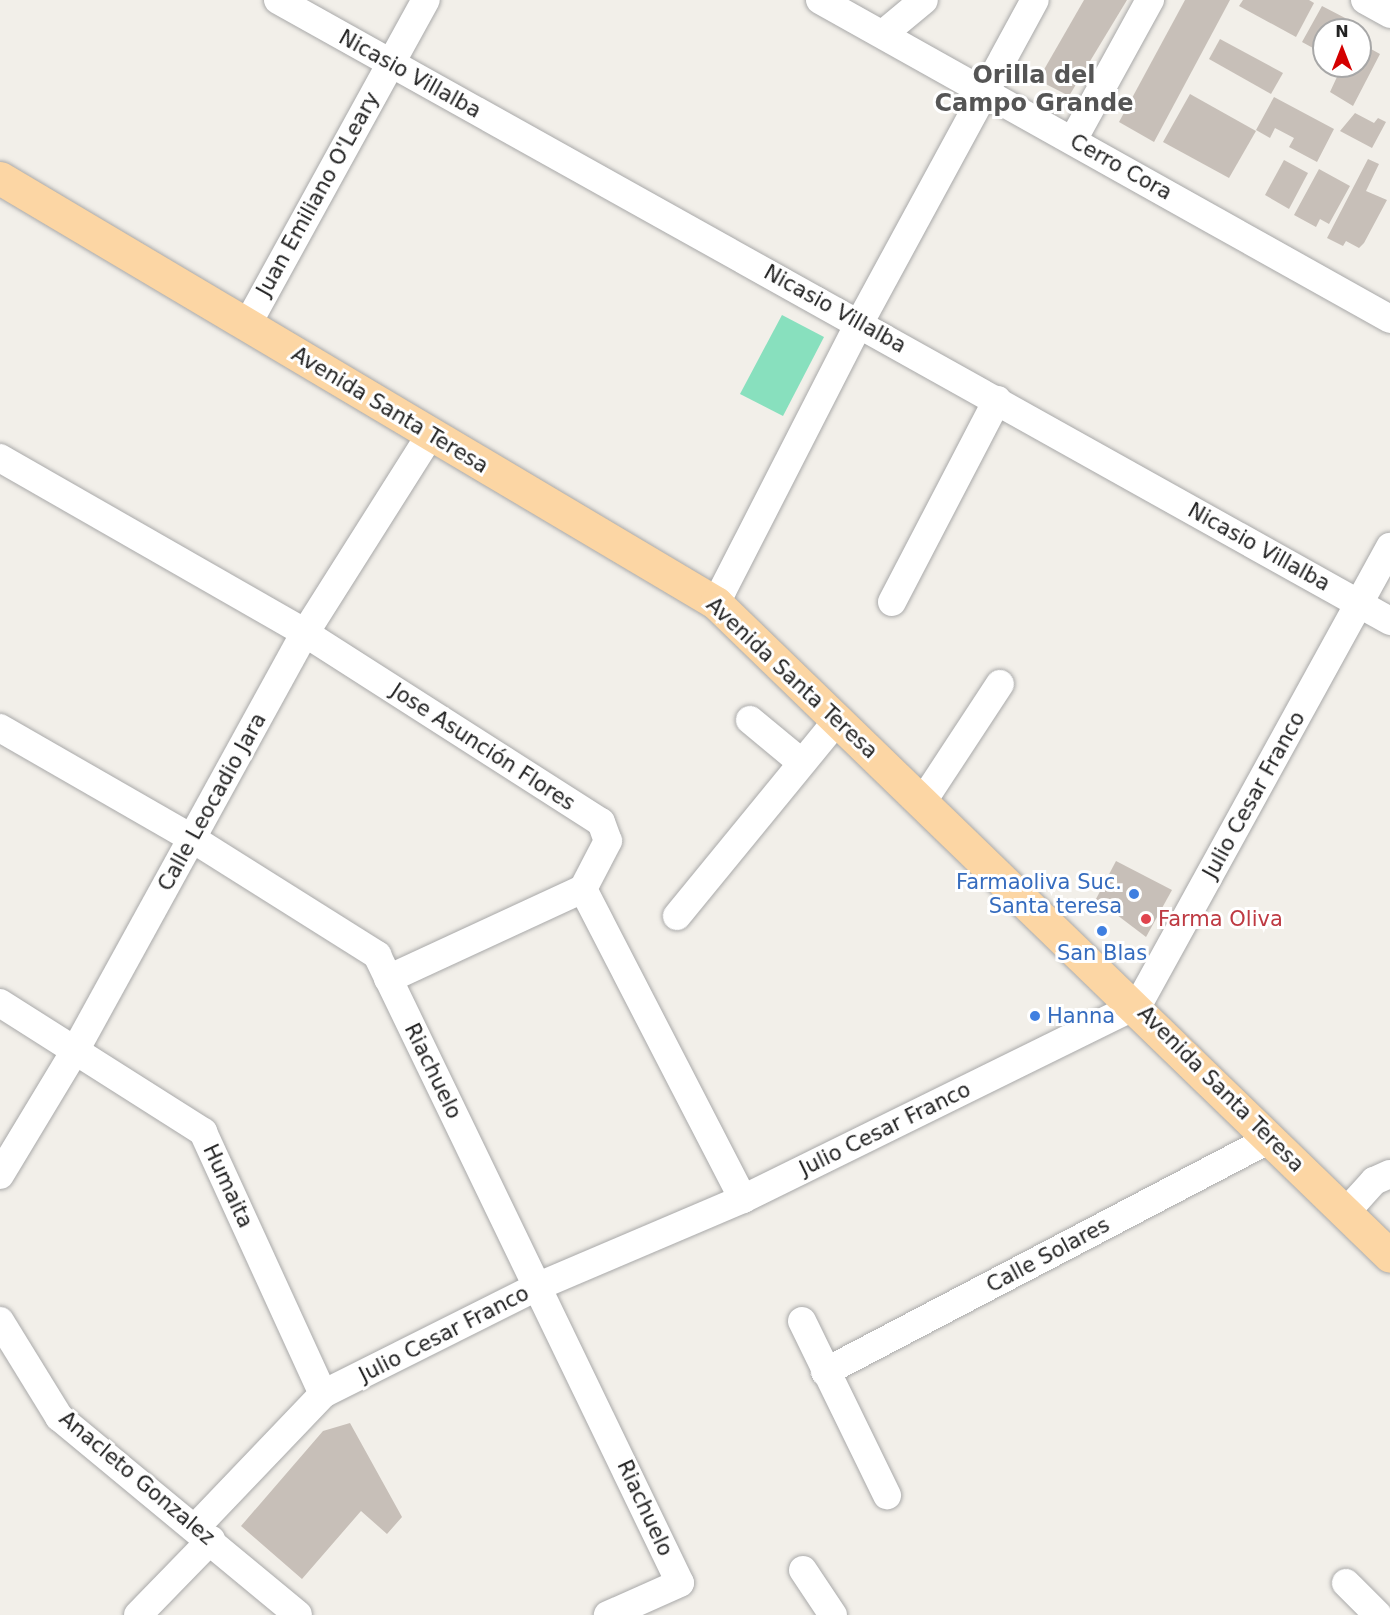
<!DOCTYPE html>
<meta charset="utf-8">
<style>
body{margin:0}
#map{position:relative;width:1390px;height:1615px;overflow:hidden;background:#f2efe9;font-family:"DejaVu Sans",sans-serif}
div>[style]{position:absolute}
.pitch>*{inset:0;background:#88e0be}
.building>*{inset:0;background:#c7bfb8}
.roads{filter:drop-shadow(0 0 2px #a9a9a9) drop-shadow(0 0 2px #a9a9a9)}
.minor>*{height:28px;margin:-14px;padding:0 14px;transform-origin:14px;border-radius:14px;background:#fff}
.major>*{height:33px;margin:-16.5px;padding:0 16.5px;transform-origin:16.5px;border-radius:16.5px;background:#fcd6a4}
.dots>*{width:16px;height:16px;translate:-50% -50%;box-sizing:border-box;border:3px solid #fff;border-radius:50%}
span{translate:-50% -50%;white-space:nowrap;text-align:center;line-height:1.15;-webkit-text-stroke:6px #fff;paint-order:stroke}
.street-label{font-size:21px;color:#222}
.shop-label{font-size:21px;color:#366cbe}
.right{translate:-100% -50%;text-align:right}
.left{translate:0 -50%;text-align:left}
.health-label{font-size:21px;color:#be3a42}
.quarter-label{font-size:24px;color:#555;font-weight:700}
.north{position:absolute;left:1312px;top:18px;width:60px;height:60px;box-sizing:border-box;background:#fff;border:2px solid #a7a7a7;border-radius:50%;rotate:0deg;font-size:16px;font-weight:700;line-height:24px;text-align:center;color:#222}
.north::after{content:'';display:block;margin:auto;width:21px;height:27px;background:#d40000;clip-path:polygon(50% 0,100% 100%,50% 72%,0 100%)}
</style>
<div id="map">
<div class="pitch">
<div style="clip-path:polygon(782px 315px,824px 337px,783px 416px,740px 394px)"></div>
</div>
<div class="building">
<div style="clip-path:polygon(1084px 0,1127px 0,1069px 96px,1038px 80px)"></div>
<div style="clip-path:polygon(1185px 0,1230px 0,1154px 142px,1119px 122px)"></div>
<div style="clip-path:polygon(1243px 0,1309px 0,1314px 3px,1296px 37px,1239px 6px)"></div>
<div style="clip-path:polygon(1322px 6px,1349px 20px,1344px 30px,1324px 30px,1324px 54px,1302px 42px)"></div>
<div style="clip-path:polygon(1220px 39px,1283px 73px,1271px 94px,1209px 59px)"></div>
<div style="clip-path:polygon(1360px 43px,1380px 54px,1353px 106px,1330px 92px,1342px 66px,1360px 66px)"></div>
<div style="clip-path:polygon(1190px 94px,1256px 131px,1229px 178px,1163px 142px)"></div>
<div style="clip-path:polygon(1274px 97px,1334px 129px,1317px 162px,1289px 147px,1294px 138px,1275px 128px,1270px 138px,1256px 130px)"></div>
<div style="clip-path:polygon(1355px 113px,1374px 123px,1378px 118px,1386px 122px,1372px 148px,1340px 131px)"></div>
<div style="clip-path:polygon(1368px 159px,1379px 164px,1366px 191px,1387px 200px,1364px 243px,1359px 248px,1346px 241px,1343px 246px,1327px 238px)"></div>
<div style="clip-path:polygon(1284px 160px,1308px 173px,1289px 209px,1265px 195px)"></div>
<div style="clip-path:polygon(1319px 169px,1350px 186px,1329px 224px,1320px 219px,1316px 227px,1294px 215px)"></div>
<div style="clip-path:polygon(1116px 861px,1172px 890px,1146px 937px,1096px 899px)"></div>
<div style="clip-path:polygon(350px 1423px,402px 1517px,387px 1534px,361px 1511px,302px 1579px,241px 1526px,323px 1431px)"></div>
</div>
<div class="roads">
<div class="minor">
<div style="left:278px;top:0;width:1274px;rotate:29.18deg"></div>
<div style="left:820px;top:0;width:653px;rotate:29.23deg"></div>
<div style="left:1365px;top:0;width:29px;rotate:29deg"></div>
<div style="left:883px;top:34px;width:53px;rotate:-39.7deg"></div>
<div style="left:1073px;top:140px;width:160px;rotate:-61.2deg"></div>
<div style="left:247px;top:325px;width:371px;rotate:-61.2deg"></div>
<div style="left:0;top:458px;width:352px;rotate:29.8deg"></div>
<div style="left:305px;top:633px;width:351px;rotate:32.6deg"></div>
<div style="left:601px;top:822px;width:20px;rotate:70deg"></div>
<div style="left:608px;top:841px;width:54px;rotate:117.5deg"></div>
<div style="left:892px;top:602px;width:228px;rotate:-62.5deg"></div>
<div style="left:716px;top:603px;width:316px;rotate:-62.9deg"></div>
<div style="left:860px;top:322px;width:366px;rotate:-61.5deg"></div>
<div style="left:750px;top:720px;width:67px;rotate:39.6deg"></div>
<div style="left:0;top:728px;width:223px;rotate:29.9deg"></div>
<div style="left:193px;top:839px;width:218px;rotate:32.2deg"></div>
<div style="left:377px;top:955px;width:697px;rotate:64.24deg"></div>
<div style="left:680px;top:1583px;width:79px;rotate:156deg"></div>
<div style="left:923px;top:801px;width:140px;rotate:-56.7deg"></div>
<div style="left:583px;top:889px;width:349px;rotate:62.7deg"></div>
<div style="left:677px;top:916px;width:254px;rotate:-50.7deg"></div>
<div style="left:388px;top:979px;width:215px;rotate:-24.8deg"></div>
<div style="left:0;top:1003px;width:241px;rotate:32.4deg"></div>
<div style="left:203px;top:1132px;width:288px;rotate:65.4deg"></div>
<div style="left:0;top:1175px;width:147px;rotate:-58.9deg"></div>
<div style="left:76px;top:1049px;width:475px;rotate:-61.2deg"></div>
<div style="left:305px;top:633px;width:236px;rotate:-57.7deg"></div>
<div style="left:1346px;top:1212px;width:42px;rotate:-47.9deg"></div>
<div style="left:1374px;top:1181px;width:17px;rotate:-24deg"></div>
<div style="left:0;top:1321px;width:113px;rotate:58.4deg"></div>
<div style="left:59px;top:1417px;width:310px;rotate:39.6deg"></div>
<div style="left:802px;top:1321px;width:194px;rotate:64deg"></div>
<div style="left:825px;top:1372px;width:502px;rotate:-27.64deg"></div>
<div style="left:196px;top:1527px;width:184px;rotate:-46.3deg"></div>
<div style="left:323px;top:1394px;width:241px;rotate:-26.6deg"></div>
<div style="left:539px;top:1286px;width:222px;rotate:-23.1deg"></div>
<div style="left:743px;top:1199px;width:440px;rotate:-26.2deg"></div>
<div style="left:1138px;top:1005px;width:523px;rotate:-61.18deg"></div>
<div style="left:803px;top:1570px;width:54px;rotate:56.3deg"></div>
<div style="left:1346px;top:1583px;width:45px;rotate:45deg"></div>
<div style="left:138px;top:1615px;width:105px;rotate:-45.8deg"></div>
</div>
<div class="major">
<div style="left:0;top:178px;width:833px;rotate:30.69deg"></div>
<div style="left:716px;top:603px;width:938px;rotate:44.09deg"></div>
</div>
</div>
<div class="dots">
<div style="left:1134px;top:894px;background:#3f7fe0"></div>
<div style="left:1146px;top:919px;background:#e0444e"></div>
<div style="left:1102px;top:931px;background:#3f7fe0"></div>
<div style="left:1035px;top:1016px;background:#3f7fe0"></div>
</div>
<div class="street-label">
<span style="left:410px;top:74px;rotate:29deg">Nicasio Villalba</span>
<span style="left:1121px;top:167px;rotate:29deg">Cerro Cora</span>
<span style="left:318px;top:194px;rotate:-61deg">Juan Emiliano O'Leary</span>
<span style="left:835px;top:309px;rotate:29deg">Nicasio Villalba</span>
<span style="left:390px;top:410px;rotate:31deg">Avenida Santa Teresa</span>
<span style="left:1259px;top:547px;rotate:29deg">Nicasio Villalba</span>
<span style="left:792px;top:678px;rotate:43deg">Avenida Santa Teresa</span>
<span style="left:483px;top:747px;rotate:33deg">Jose Asunción Flores</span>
<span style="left:1254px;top:795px;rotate:-61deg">Julio Cesar Franco</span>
<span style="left:212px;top:802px;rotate:-61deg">Calle Leocadio Jara</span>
<span style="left:433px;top:1071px;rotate:64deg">Riachuelo</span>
<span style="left:1221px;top:1089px;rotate:45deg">Avenida Santa Teresa</span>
<span style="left:885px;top:1129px;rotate:-26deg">Julio Cesar Franco</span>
<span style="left:228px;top:1186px;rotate:65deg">Humaita</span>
<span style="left:1048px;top:1255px;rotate:-28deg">Calle Solares</span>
<span style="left:444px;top:1334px;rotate:-27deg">Julio Cesar Franco</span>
<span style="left:137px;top:1478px;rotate:40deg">Anacleto Gonzalez</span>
<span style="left:645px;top:1508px;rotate:65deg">Riachuelo</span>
</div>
<div class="shop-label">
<span class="right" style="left:1122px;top:894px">Farmaoliva Suc.<br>Santa teresa</span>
<span style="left:1102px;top:953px">San Blas</span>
<span class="left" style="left:1047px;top:1016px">Hanna</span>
</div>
<div class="health-label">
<span class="left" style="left:1158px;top:919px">Farma Oliva</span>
</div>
<div class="quarter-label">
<span style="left:1034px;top:90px">Orilla del<br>Campo Grande</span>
</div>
<div class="north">N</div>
</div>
